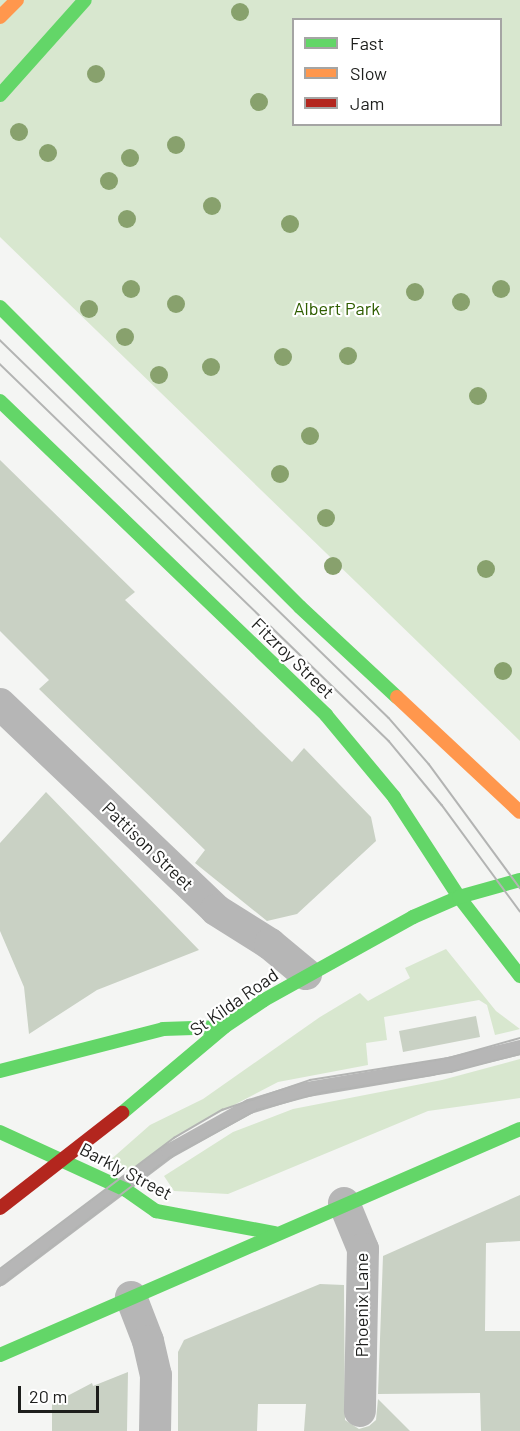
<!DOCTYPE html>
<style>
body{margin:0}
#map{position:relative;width:520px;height:1431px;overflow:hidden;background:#f4f5f3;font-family:Barlow,sans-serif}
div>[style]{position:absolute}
.green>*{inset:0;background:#d8e7cf}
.building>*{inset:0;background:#c9d1c4}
.lane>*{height:15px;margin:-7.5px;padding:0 7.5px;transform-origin:7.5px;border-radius:7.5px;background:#b6b6b6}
.street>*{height:32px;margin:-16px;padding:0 16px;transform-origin:16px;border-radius:16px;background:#b6b6b6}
.fast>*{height:14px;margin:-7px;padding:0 7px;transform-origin:7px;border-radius:7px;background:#63d668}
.slow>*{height:14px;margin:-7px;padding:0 7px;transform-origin:7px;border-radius:7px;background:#ff974d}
.jam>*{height:14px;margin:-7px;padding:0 7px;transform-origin:7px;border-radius:7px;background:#b3261e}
.tram>*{height:1.5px;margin:-0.75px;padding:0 0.75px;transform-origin:0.75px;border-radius:0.75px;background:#b3b4b3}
.trees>*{width:18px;height:18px;margin:-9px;border-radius:50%;background:#88a16d}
span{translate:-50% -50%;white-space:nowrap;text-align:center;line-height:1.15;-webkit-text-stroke:4.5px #fff;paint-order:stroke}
.park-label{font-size:18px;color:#2f5d00}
.street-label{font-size:18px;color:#1d1e1c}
.legend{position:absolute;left:292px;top:18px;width:210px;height:108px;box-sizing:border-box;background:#fff;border:2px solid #a5a5a4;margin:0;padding:8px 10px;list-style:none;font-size:18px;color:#1d1e1c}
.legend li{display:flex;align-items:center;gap:12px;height:30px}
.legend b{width:30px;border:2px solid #a5a5a4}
.scale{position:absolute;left:18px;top:1386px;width:81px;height:27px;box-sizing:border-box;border:3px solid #1d1e1c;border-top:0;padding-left:8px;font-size:18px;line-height:21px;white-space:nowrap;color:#1d1e1c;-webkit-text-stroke:4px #fff;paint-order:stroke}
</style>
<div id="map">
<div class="green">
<div style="clip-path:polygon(evenodd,0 0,520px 0,520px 741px,0 237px,0 0,294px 20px,500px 20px,500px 124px,294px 124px,294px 20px)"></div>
<div style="clip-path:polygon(446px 949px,496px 1011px,520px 1029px,495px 1035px,487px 1005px,479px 1000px,384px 1017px,387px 1040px,366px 1043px,368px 1065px,278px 1082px,190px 1128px,129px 1171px,108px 1162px,150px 1125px,203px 1099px,320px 1017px,360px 993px,368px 1001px,410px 978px,405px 968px)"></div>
<div style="clip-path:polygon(520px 1059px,520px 1098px,428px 1111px,228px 1194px,174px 1191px,164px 1176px,233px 1132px,293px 1109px,442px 1080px)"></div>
</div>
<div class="building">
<div style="clip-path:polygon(0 460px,135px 592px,125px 600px,292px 762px,304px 748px,371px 817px,376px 841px,297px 914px,267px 921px,195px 863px,205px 850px,39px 689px,49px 680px,0 631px)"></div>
<div style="clip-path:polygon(46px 792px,199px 950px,97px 990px,29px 1034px,24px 987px,0 931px,0 843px)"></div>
<div style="clip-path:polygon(476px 1016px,480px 1037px,403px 1052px,399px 1031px)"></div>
<div style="clip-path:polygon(520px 1195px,520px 1241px,486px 1243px,485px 1331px,520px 1331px,520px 1431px,481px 1431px,480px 1393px,378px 1394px,383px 1256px)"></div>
<div style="clip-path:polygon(320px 1284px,344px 1285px,345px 1420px,359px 1429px,369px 1426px,376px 1420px,378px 1399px,410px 1431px,304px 1431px,306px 1404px,258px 1404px,257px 1431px,178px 1431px,178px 1352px,184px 1340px)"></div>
<div style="clip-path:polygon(128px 1372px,127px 1431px,52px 1431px,52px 1404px,92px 1383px,93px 1386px)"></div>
</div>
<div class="lane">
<div style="left:0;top:1278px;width:211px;rotate:-37.1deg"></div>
<div style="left:168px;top:1151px;width:93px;rotate:-29.1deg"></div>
<div style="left:249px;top:1106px;width:54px;rotate:-17.1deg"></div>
<div style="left:301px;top:1090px;width:132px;rotate:-9.6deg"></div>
<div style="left:431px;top:1068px;width:91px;rotate:-13.3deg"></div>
</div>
<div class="street">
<div style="left:0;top:704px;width:298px;rotate:43.6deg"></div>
<div style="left:216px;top:910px;width:64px;rotate:32.2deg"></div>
<div style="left:270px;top:944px;width:47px;rotate:39.8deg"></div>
<div style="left:344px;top:1203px;width:50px;rotate:67.6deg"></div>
<div style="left:363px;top:1249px;width:162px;rotate:91.1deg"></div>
<div style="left:131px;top:1297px;width:47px;rotate:68.9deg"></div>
<div style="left:148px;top:1341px;width:35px;rotate:77deg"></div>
<div style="left:156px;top:1375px;width:56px;rotate:91deg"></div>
</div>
<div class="fast">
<div style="left:0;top:95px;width:127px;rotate:-48.2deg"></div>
<div style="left:0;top:307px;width:424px;rotate:45deg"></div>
<div style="left:300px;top:607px;width:132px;rotate:42.9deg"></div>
<div style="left:0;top:401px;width:453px;rotate:43.9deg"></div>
<div style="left:326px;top:715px;width:107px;rotate:50.3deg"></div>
<div style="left:394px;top:797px;width:119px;rotate:57deg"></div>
<div style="left:459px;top:897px;width:100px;rotate:52.3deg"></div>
<div style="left:0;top:1071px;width:168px;rotate:-14.4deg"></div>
<div style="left:163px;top:1029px;width:61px;rotate:-1.9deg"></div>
<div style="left:122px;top:1113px;width:133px;rotate:-40.1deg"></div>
<div style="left:224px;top:1027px;width:48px;rotate:-34deg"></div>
<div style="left:264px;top:1000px;width:171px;rotate:-29.1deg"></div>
<div style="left:413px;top:917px;width:50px;rotate:-23.5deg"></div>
<div style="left:459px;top:897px;width:63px;rotate:-15.6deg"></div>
<div style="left:0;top:1132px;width:139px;rotate:24.7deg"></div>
<div style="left:126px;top:1190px;width:37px;rotate:35deg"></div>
<div style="left:156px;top:1211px;width:121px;rotate:10.5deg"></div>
<div style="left:0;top:1355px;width:567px;rotate:-23.49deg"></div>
</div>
<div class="slow">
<div style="left:0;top:17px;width:24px;rotate:-45deg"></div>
<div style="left:397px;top:697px;width:168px;rotate:43.1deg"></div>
</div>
<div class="jam">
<div style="left:0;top:1208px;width:155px;rotate:-37.9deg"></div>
</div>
<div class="tram">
<div style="left:0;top:340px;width:542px;rotate:44.18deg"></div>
<div style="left:389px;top:718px;width:61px;rotate:49deg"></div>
<div style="left:429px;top:764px;width:154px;rotate:53.7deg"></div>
<div style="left:0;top:364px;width:542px;rotate:44.1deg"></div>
<div style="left:389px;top:741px;width:83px;rotate:50.4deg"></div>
<div style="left:442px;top:805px;width:132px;rotate:53.7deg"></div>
<div style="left:0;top:1269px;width:218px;rotate:-37deg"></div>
<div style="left:174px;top:1138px;width:56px;rotate:-30.3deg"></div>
<div style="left:222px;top:1110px;width:93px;rotate:-18.8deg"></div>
<div style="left:310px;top:1080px;width:141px;rotate:-9deg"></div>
<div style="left:449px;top:1058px;width:74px;rotate:-15.7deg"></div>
<div style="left:0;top:1286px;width:212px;rotate:-37.1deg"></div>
<div style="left:169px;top:1158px;width:100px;rotate:-28.6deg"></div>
<div style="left:257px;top:1110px;width:65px;rotate:-15.1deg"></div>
<div style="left:320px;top:1093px;width:133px;rotate:-9.1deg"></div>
<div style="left:451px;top:1072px;width:71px;rotate:-14.6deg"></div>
</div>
<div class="trees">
<div style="left:240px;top:12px"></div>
<div style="left:96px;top:74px"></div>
<div style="left:259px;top:102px"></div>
<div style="left:19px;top:132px"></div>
<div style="left:176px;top:145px"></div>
<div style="left:48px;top:153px"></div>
<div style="left:130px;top:158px"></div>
<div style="left:109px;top:181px"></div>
<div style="left:212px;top:206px"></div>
<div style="left:127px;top:219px"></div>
<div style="left:290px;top:224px"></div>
<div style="left:131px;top:289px"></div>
<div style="left:501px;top:289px"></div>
<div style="left:415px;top:292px"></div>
<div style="left:461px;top:302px"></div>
<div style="left:176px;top:304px"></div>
<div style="left:89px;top:309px"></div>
<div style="left:125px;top:337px"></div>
<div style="left:348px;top:356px"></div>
<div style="left:283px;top:357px"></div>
<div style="left:211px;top:367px"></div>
<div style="left:159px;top:375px"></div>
<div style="left:478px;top:396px"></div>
<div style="left:310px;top:436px"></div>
<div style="left:280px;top:474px"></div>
<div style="left:326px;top:518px"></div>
<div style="left:333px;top:566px"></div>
<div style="left:486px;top:569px"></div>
<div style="left:503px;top:671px"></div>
</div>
<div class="park-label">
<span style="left:337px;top:308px">Albert Park</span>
</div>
<div class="street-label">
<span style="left:293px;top:658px;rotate:44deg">Fitzroy Street</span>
<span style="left:148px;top:846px;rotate:44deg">Pattison Street</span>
<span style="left:234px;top:1002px;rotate:-35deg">St Kilda Road</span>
<span style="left:126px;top:1171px;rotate:28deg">Barkly Street</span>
<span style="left:361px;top:1305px;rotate:-90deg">Phoenix Lane</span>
</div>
<ul class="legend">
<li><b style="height:8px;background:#63d668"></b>Fast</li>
<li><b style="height:8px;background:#ff974d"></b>Slow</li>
<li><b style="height:8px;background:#b3261e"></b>Jam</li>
</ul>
<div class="scale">20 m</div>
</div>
